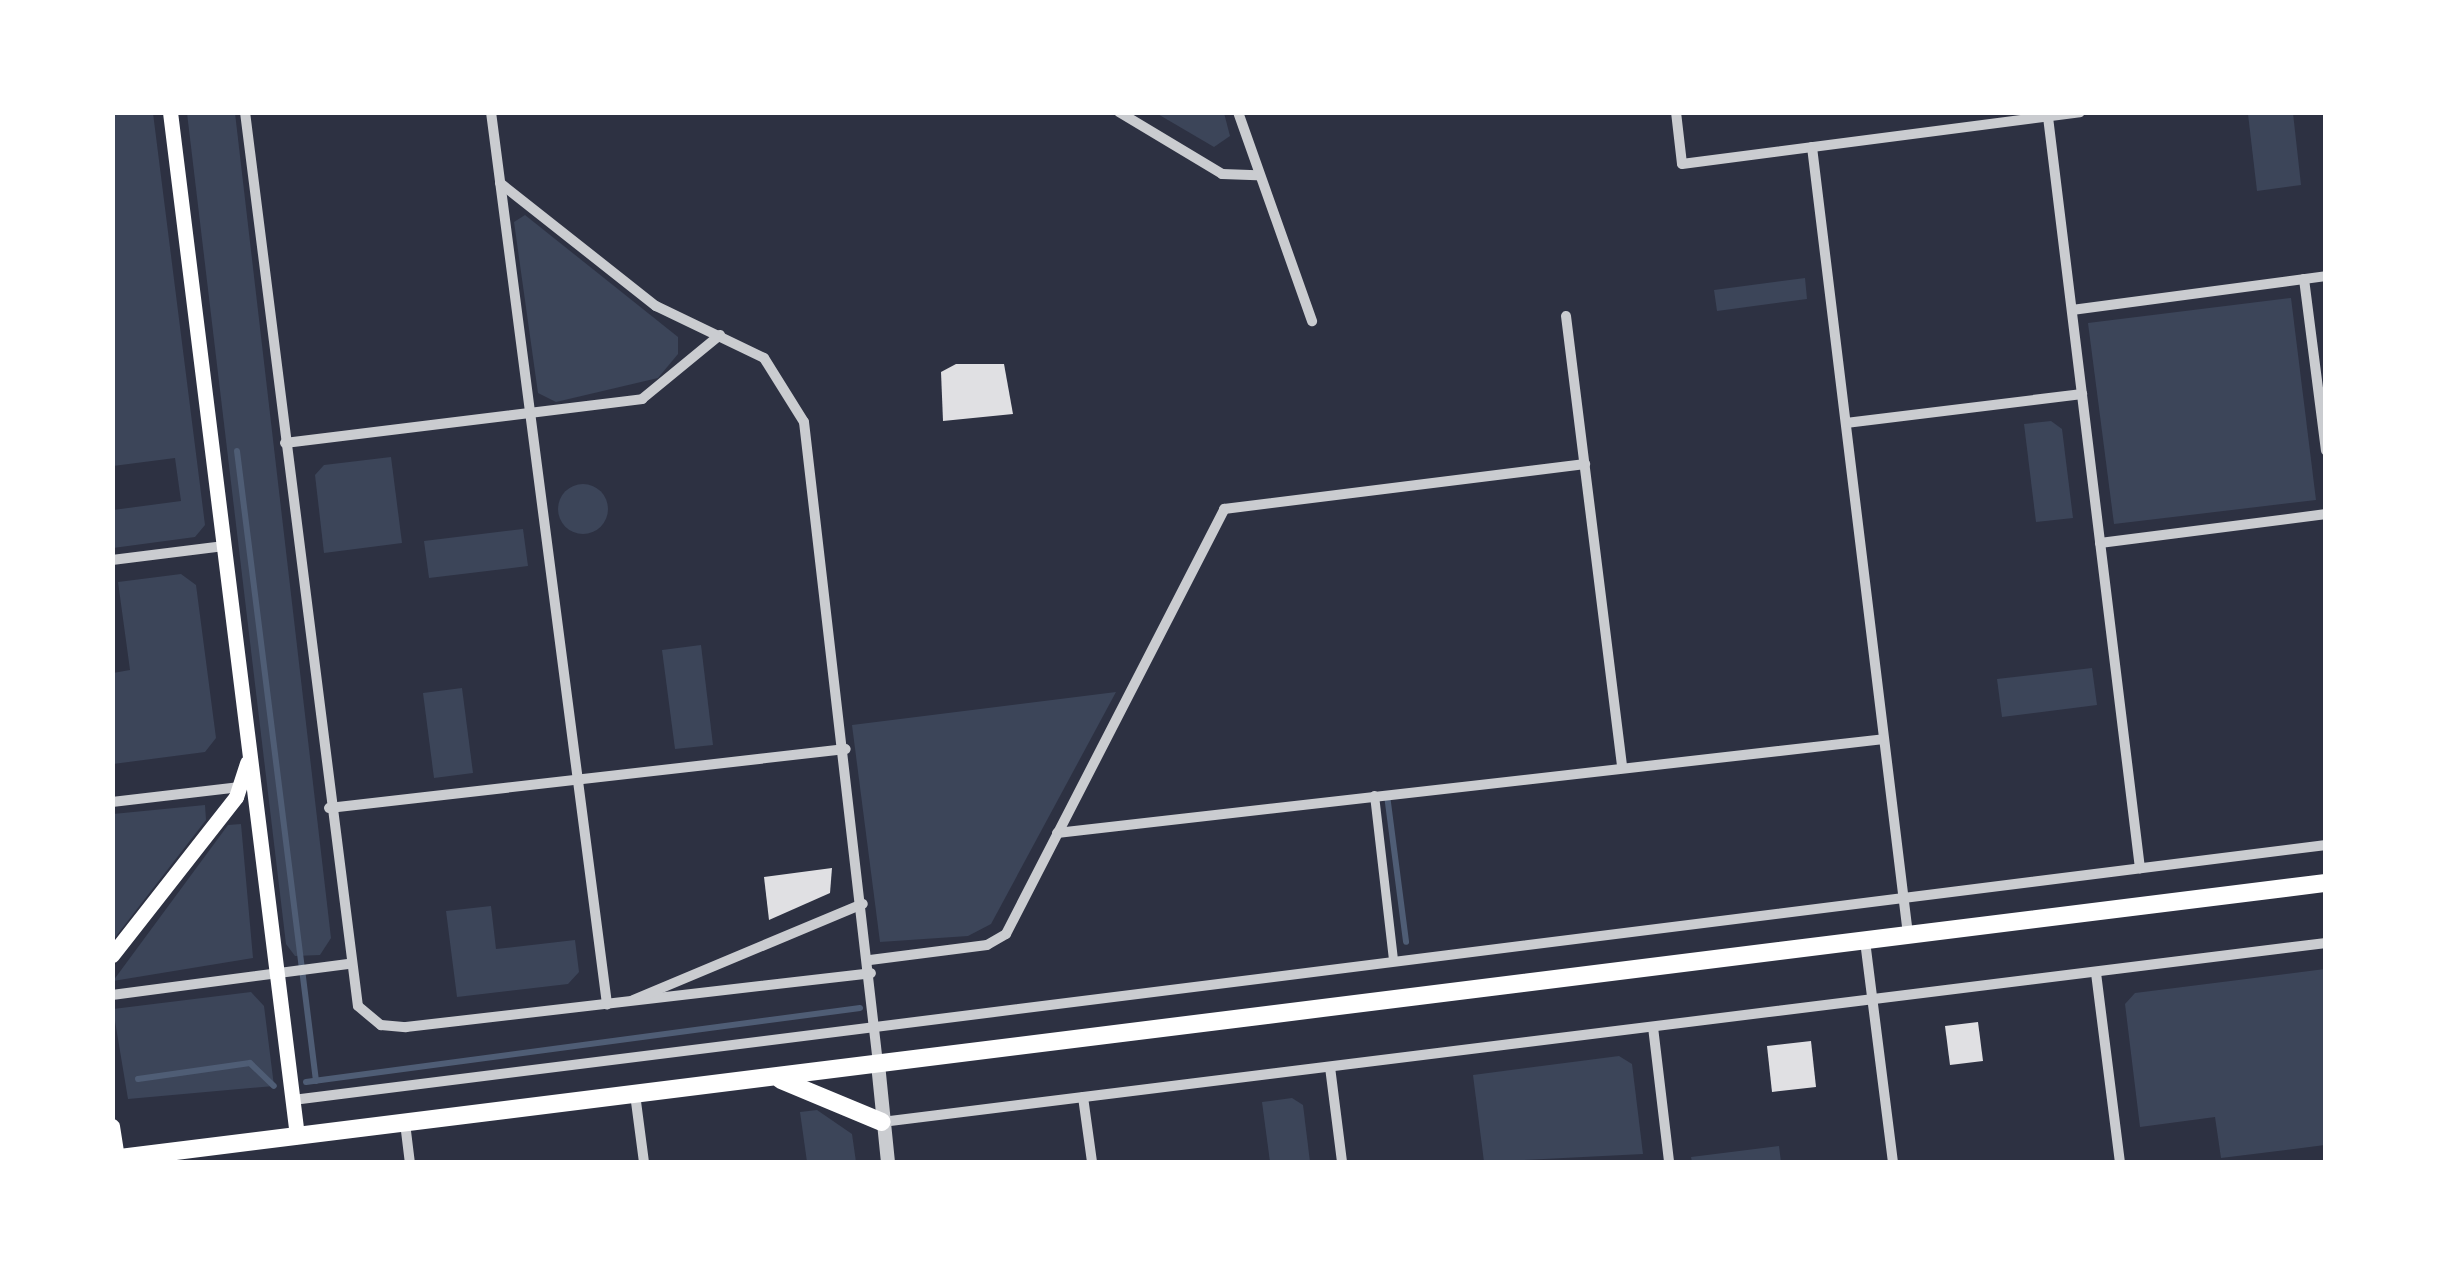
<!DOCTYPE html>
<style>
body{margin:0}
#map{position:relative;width:2438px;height:1275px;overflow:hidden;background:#2d3142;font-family:"Exo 2",sans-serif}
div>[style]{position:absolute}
.green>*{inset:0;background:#3c4559}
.round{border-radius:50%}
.stream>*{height:6px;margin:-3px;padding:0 3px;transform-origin:3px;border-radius:3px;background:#4f5d75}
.building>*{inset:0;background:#e0e0e3}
.pedestrian>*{height:9px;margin:-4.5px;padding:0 4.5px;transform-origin:4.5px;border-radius:4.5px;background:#caccd0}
.minor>*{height:10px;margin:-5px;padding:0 5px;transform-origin:5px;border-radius:5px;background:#caccd0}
.tertiary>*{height:14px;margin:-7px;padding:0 7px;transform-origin:7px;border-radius:7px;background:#caccd0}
.secondary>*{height:15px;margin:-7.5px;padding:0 7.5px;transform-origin:7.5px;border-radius:7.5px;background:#fff}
.primary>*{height:18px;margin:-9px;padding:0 9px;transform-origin:9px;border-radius:9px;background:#fff}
span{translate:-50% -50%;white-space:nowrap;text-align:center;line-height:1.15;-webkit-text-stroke:10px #fff;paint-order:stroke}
.frame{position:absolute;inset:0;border:115px solid #fff;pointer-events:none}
</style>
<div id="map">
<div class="green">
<div style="clip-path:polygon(113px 112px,153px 113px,205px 525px,195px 537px,113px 548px,113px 510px,181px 501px,175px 458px,113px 466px)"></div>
<div style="clip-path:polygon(187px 113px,235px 113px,331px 938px,320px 955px,295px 956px,286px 944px)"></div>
<div style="clip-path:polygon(1156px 113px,1224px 113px,1230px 136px,1214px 147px)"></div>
<div style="clip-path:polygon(2293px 113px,2301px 185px,2257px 191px,2248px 114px)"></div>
<div style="clip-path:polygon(525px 215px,678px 337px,678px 354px,658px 378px,556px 402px,538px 393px,514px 222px)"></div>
<div style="clip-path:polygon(1805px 278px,1807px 299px,1717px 311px,1714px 290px)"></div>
<div style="clip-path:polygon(2291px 298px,2316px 500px,2114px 524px,2088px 323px)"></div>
<div style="clip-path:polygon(2051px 421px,2062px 429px,2073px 518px,2036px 522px,2024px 424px)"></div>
<div style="clip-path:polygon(391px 457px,402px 543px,324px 553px,315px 475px,324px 465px)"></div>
<div class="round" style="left:558px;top:484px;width:50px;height:50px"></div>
<div style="clip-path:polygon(523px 529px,528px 566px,429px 578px,424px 541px)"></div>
<div style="clip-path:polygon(181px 574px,196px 585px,216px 738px,205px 752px,113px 764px,113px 673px,130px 670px,118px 582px)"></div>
<div style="clip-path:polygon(701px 645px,713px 745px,675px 749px,662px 650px)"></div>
<div style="clip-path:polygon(2092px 668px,2097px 705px,2002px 717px,1997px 679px)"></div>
<div style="clip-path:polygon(462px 688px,473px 773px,434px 778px,423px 693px)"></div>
<div style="clip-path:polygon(1116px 692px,991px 924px,968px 936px,880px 942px,852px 725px)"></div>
<div style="clip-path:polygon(205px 805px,206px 820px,113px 940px,113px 814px)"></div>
<div style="clip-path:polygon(241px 824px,253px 958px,113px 981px,228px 825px)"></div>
<div style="clip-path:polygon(491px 906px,496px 949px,575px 940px,579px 972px,568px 984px,457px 997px,446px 911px)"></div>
<div style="clip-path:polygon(2325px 969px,2325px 1145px,2221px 1158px,2215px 1117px,2140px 1127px,2125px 1004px,2135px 993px)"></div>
<div style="clip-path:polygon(251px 992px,264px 1006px,274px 1086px,128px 1099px,113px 1009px)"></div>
<div style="clip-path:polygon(1619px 1056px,1632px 1064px,1643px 1154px,1484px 1162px,1473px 1075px)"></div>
<div style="clip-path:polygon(1292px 1098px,1303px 1105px,1310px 1162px,1270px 1162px,1262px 1102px)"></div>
<div style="clip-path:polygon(817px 1110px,852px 1134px,856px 1162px,807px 1162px,800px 1112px)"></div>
<div style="clip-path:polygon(1779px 1146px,1781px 1162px,1692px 1162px,1691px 1157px)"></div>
</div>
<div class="stream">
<div style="left:237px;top:451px;width:635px;rotate:82.85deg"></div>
<div style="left:1387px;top:795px;width:148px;rotate:82.6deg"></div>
<div style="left:138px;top:1079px;width:113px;rotate:-8.1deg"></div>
<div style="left:250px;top:1063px;width:33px;rotate:44deg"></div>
<div style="left:306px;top:1082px;width:559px;rotate:-7.61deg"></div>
</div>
<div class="building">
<div style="clip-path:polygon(956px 364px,1004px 364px,1013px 414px,943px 421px,941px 372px)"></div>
<div style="clip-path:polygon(832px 868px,830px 893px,769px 920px,764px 877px)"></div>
<div style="clip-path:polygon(1978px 1022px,1983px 1061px,1950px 1065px,1945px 1026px)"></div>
<div style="clip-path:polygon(1811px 1041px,1816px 1087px,1772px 1092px,1767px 1046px)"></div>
</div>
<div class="pedestrian">
<div style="left:1374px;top:795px;width:164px;rotate:83.4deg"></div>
</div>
<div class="minor">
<div style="left:245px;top:112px;width:901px;rotate:82.8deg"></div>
<div style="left:358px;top:1006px;width:30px;rotate:40deg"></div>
<div style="left:381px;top:1025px;width:25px;rotate:5deg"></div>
<div style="left:406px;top:1027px;width:468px;rotate:-6.6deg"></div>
<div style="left:491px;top:112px;width:900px;rotate:82.59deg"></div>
<div style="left:1119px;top:112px;width:120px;rotate:31deg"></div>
<div style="left:1222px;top:174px;width:35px;rotate:2deg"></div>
<div style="left:1238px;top:112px;width:222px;rotate:70.5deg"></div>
<div style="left:1676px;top:112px;width:52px;rotate:83.4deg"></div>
<div style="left:1682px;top:164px;width:401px;rotate:-7.4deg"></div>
<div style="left:2048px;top:117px;width:757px;rotate:83.02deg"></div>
<div style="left:1812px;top:147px;width:794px;rotate:83.05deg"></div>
<div style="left:500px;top:183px;width:199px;rotate:38.3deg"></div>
<div style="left:656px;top:306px;width:120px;rotate:25.7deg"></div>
<div style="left:764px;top:358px;width:75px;rotate:58deg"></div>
<div style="left:804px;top:422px;width:646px;rotate:83.42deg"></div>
<div style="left:2304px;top:279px;width:173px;rotate:82.7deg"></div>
<div style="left:2072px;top:310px;width:256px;rotate:-7.6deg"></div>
<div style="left:1566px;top:316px;width:452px;rotate:82.9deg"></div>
<div style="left:1846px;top:423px;width:238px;rotate:-7deg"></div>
<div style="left:285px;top:443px;width:360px;rotate:-7deg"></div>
<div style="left:642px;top:399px;width:101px;rotate:-39.4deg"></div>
<div style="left:2100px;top:543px;width:228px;rotate:-7.3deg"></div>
<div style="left:112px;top:560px;width:113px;rotate:-7.1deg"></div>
<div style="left:112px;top:802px;width:129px;rotate:-6.7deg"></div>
<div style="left:329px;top:808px;width:520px;rotate:-6.51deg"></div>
<div style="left:1057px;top:833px;width:832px;rotate:-6.48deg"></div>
<div style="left:1865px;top:941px;width:223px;rotate:82.8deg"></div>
<div style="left:870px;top:960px;width:118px;rotate:-7.3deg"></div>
<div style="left:987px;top:945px;width:22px;rotate:-30deg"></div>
<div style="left:1006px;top:934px;width:478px;rotate:-62.8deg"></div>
<div style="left:1224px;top:509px;width:364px;rotate:-7.1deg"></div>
<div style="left:2096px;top:973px;width:191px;rotate:82.8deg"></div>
<div style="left:112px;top:995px;width:238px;rotate:-7.5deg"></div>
<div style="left:633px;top:1000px;width:249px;rotate:-22.7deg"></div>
<div style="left:1653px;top:1027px;width:136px;rotate:83.2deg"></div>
<div style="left:1330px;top:1067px;width:96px;rotate:82.8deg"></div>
<div style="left:635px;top:1094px;width:69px;rotate:82.5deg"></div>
<div style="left:1083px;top:1097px;width:66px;rotate:82.1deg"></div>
<div style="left:293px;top:1100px;width:2049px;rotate:-7.15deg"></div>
<div style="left:882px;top:1122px;width:1455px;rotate:-7.07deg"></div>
<div style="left:405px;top:1123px;width:39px;rotate:83deg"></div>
</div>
<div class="tertiary">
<div style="left:878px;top:1064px;width:99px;rotate:84.2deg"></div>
</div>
<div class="secondary">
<div style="left:170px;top:112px;width:1032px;rotate:82.93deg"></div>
<div style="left:112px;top:955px;width:201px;rotate:-51.9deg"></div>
<div style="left:236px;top:797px;width:36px;rotate:-72deg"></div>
<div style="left:112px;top:1126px;width:36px;rotate:81deg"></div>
</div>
<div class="primary">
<div style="left:781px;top:1080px;width:109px;rotate:22.6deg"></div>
<div style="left:112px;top:1159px;width:2231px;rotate:-7.11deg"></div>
</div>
<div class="frame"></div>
</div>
